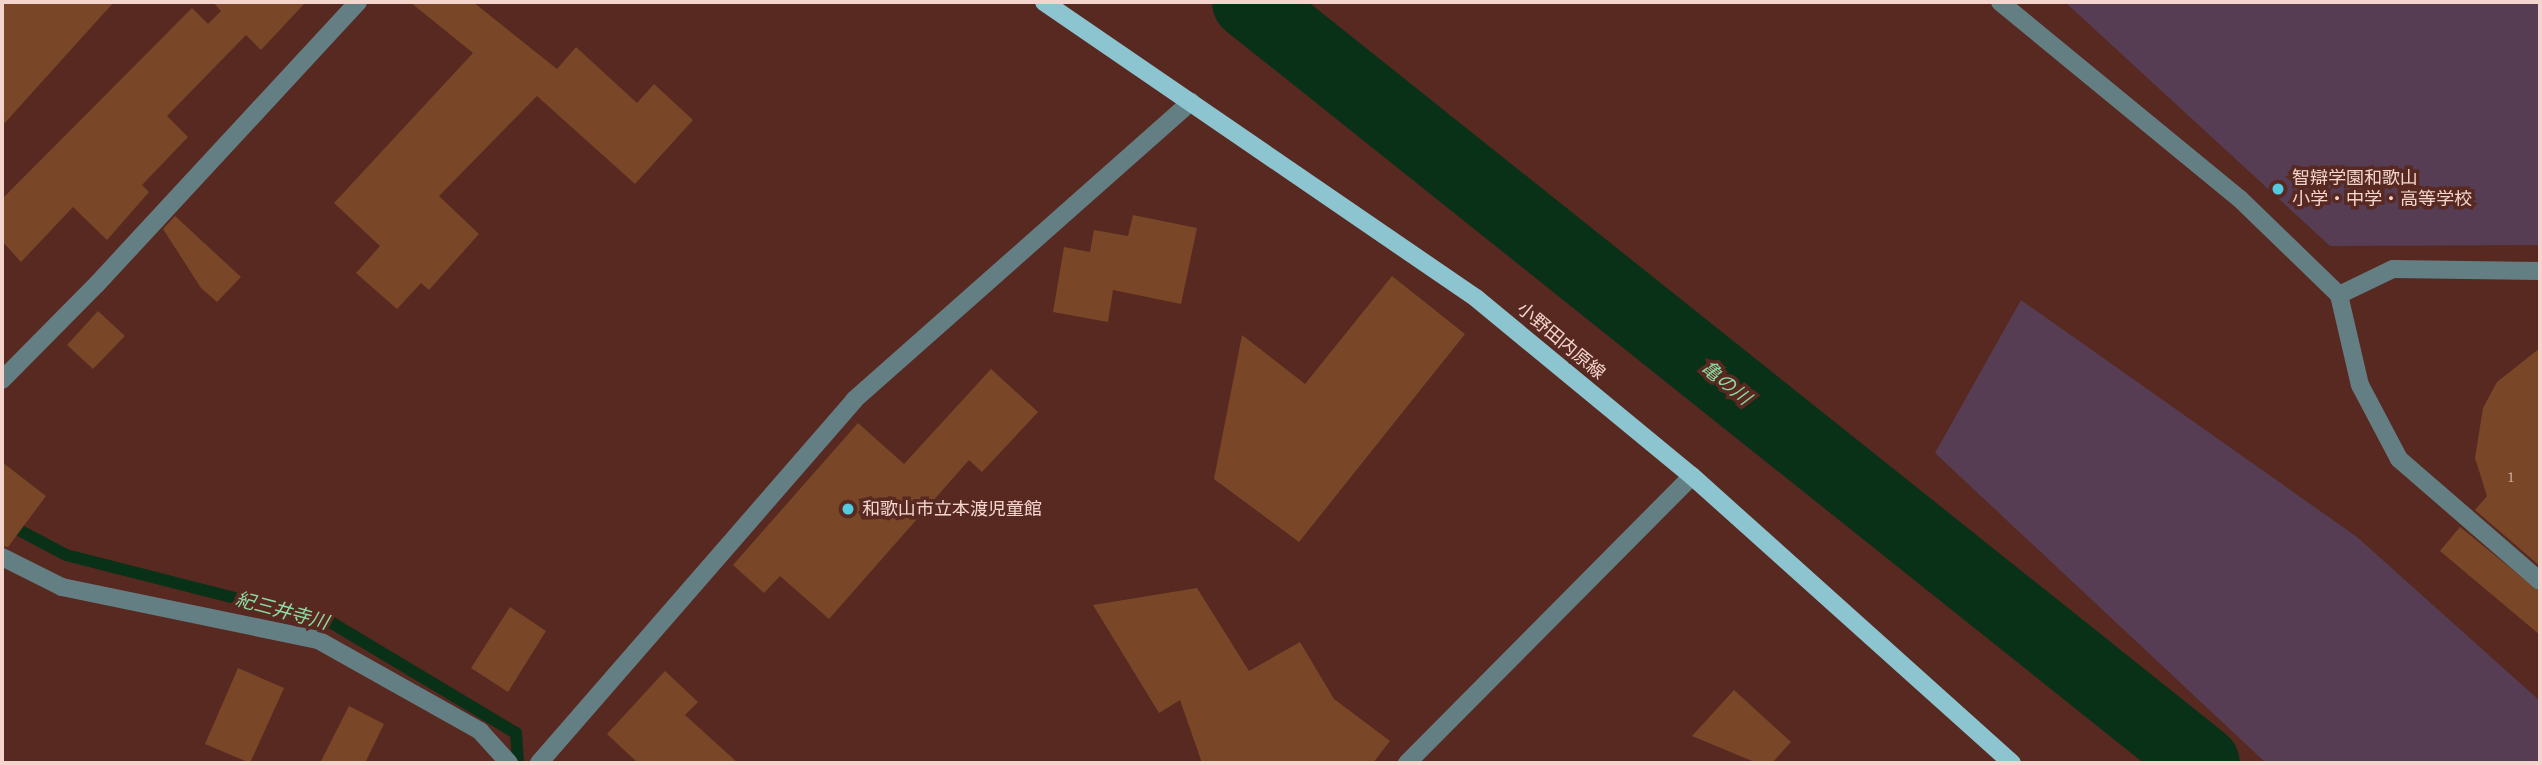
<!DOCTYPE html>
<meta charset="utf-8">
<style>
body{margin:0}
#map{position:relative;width:2542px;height:765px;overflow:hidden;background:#572921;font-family:"Source Serif 4","Noto Sans JP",serif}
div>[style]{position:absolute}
.green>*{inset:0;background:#573d53}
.stream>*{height:12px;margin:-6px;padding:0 6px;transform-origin:6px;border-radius:6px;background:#083117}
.river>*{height:74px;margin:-37px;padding:0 37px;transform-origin:37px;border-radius:37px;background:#083117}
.building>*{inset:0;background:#794728}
.minor>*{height:18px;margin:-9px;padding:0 9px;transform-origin:9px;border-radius:9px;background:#647f84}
.major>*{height:18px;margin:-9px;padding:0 9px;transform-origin:9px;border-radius:9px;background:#8cc4cf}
.dots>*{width:19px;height:19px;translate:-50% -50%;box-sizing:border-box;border:4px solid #572921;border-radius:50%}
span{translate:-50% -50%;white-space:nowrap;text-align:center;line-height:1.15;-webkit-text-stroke:7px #572921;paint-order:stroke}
.number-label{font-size:14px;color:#d4b2a4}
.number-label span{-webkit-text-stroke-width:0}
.poi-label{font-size:18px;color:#f3d5ce}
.left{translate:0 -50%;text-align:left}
.street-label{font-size:18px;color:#f3d5ce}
.water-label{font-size:19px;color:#8ddba2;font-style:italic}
.frame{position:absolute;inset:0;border:4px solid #f3d5ce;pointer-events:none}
</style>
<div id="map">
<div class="green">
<div style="clip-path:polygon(2065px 2px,2540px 2px,2540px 245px,2330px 246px)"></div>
<div style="clip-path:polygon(2021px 300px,2357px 537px,2540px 701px,2540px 763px,2266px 763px,1935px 453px)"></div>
</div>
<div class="stream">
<div style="left:2px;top:521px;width:72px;rotate:28deg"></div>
<div style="left:66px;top:555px;width:275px;rotate:14.3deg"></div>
<div style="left:332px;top:623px;width:214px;rotate:30.9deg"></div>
<div style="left:516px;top:733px;width:30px;rotate:86deg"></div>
</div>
<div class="river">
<div style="left:1249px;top:2px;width:1220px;rotate:38.58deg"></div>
</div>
<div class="building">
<div style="clip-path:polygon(2px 2px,114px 2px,2px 126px)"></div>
<div style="clip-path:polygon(213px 2px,306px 2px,261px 50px,246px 35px,167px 116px,188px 137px,142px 185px,149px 192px,107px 240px,73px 207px,21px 262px,2px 241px,2px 199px,192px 8px,208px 24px,221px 11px)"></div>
<div style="clip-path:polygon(410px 2px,473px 2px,557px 69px,576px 47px,637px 103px,654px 84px,693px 120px,635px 184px,537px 96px,439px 196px,479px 234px,429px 290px,421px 283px,397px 309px,356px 273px,380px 246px,334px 203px,473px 53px)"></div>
<div style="clip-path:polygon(1133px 215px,1197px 228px,1181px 304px,1113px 290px,1108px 322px,1053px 312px,1064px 247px,1090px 252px,1094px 230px,1128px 236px)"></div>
<div style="clip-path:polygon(175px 216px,241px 277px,217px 302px,201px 288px,163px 229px)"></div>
<div style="clip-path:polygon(1392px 276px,1465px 334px,1299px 542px,1214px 479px,1242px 335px,1305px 384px)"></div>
<div style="clip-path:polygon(98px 311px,125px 336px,93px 369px,67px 345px)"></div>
<div style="clip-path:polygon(2540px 348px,2540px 566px,2475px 510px,2487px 496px,2475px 458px,2483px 408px,2497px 382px)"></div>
<div style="clip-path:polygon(991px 369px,1038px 412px,982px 472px,969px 460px,829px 619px,780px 576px,764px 593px,733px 565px,858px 423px,904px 464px)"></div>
<div style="clip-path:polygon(2px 462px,46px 496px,8px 547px,2px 546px)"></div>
<div style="clip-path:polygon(2460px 527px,2540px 592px,2540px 635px,2440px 551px)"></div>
<div style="clip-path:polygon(1197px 588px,1249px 671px,1300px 642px,1334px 699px,1390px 741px,1373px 763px,1202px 763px,1180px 700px,1159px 713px,1093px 605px)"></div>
<div style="clip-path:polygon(510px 607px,546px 631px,508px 692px,471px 668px)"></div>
<div style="clip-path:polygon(238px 668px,284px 688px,250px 763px,205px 744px)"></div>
<div style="clip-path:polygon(665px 671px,698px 702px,685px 715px,738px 763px,638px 763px,607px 734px)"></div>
<div style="clip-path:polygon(1734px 690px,1791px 742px,1772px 763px,1757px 763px,1692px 736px)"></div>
<div style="clip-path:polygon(349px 706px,384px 724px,365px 763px,320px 763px)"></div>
</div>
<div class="minor">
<div style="left:2000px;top:2px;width:310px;rotate:39.4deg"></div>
<div style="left:2240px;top:199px;width:138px;rotate:44.1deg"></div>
<div style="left:2339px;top:295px;width:92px;rotate:76.9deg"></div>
<div style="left:2360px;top:385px;width:84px;rotate:62.2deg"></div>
<div style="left:2399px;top:459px;width:186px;rotate:40.9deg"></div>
<div style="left:2339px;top:295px;width:60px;rotate:-25.7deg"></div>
<div style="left:2393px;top:269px;width:147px;rotate:0.8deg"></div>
<div style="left:2px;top:380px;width:135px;rotate:-45.3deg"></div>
<div style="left:97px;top:284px;width:384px;rotate:-47.2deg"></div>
<div style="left:2px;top:557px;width:67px;rotate:26.6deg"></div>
<div style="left:62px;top:587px;width:261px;rotate:11.7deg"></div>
<div style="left:318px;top:640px;width:186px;rotate:29.3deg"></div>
<div style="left:480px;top:731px;width:43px;rotate:47.8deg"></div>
<div style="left:539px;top:763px;width:481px;rotate:-49deg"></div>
<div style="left:854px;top:400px;width:450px;rotate:-41.5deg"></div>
<div style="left:1407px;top:763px;width:404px;rotate:-45.2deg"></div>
</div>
<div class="major">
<div style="left:1044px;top:2px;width:524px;rotate:34.42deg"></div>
<div style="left:1476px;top:298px;width:280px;rotate:39.5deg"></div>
<div style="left:1692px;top:476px;width:430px;rotate:41.9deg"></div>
</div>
<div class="dots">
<div style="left:2278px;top:189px;background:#55cadf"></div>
<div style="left:848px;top:509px;background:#55cadf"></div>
</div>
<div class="number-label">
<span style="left:2511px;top:477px">1</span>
</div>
<div class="poi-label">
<span class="left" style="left:2292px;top:189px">智辯学園和歌山<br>小学・中学・高等学校</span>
<span class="left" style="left:862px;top:509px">和歌山市立本渡児童館</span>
</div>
<div class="street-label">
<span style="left:1561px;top:341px;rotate:40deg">小野田内原線</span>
</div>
<div class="water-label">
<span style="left:1726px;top:383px;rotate:39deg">亀の川</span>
<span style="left:282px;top:611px;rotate:15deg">紀三井寺川</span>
</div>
<div class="frame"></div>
</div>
